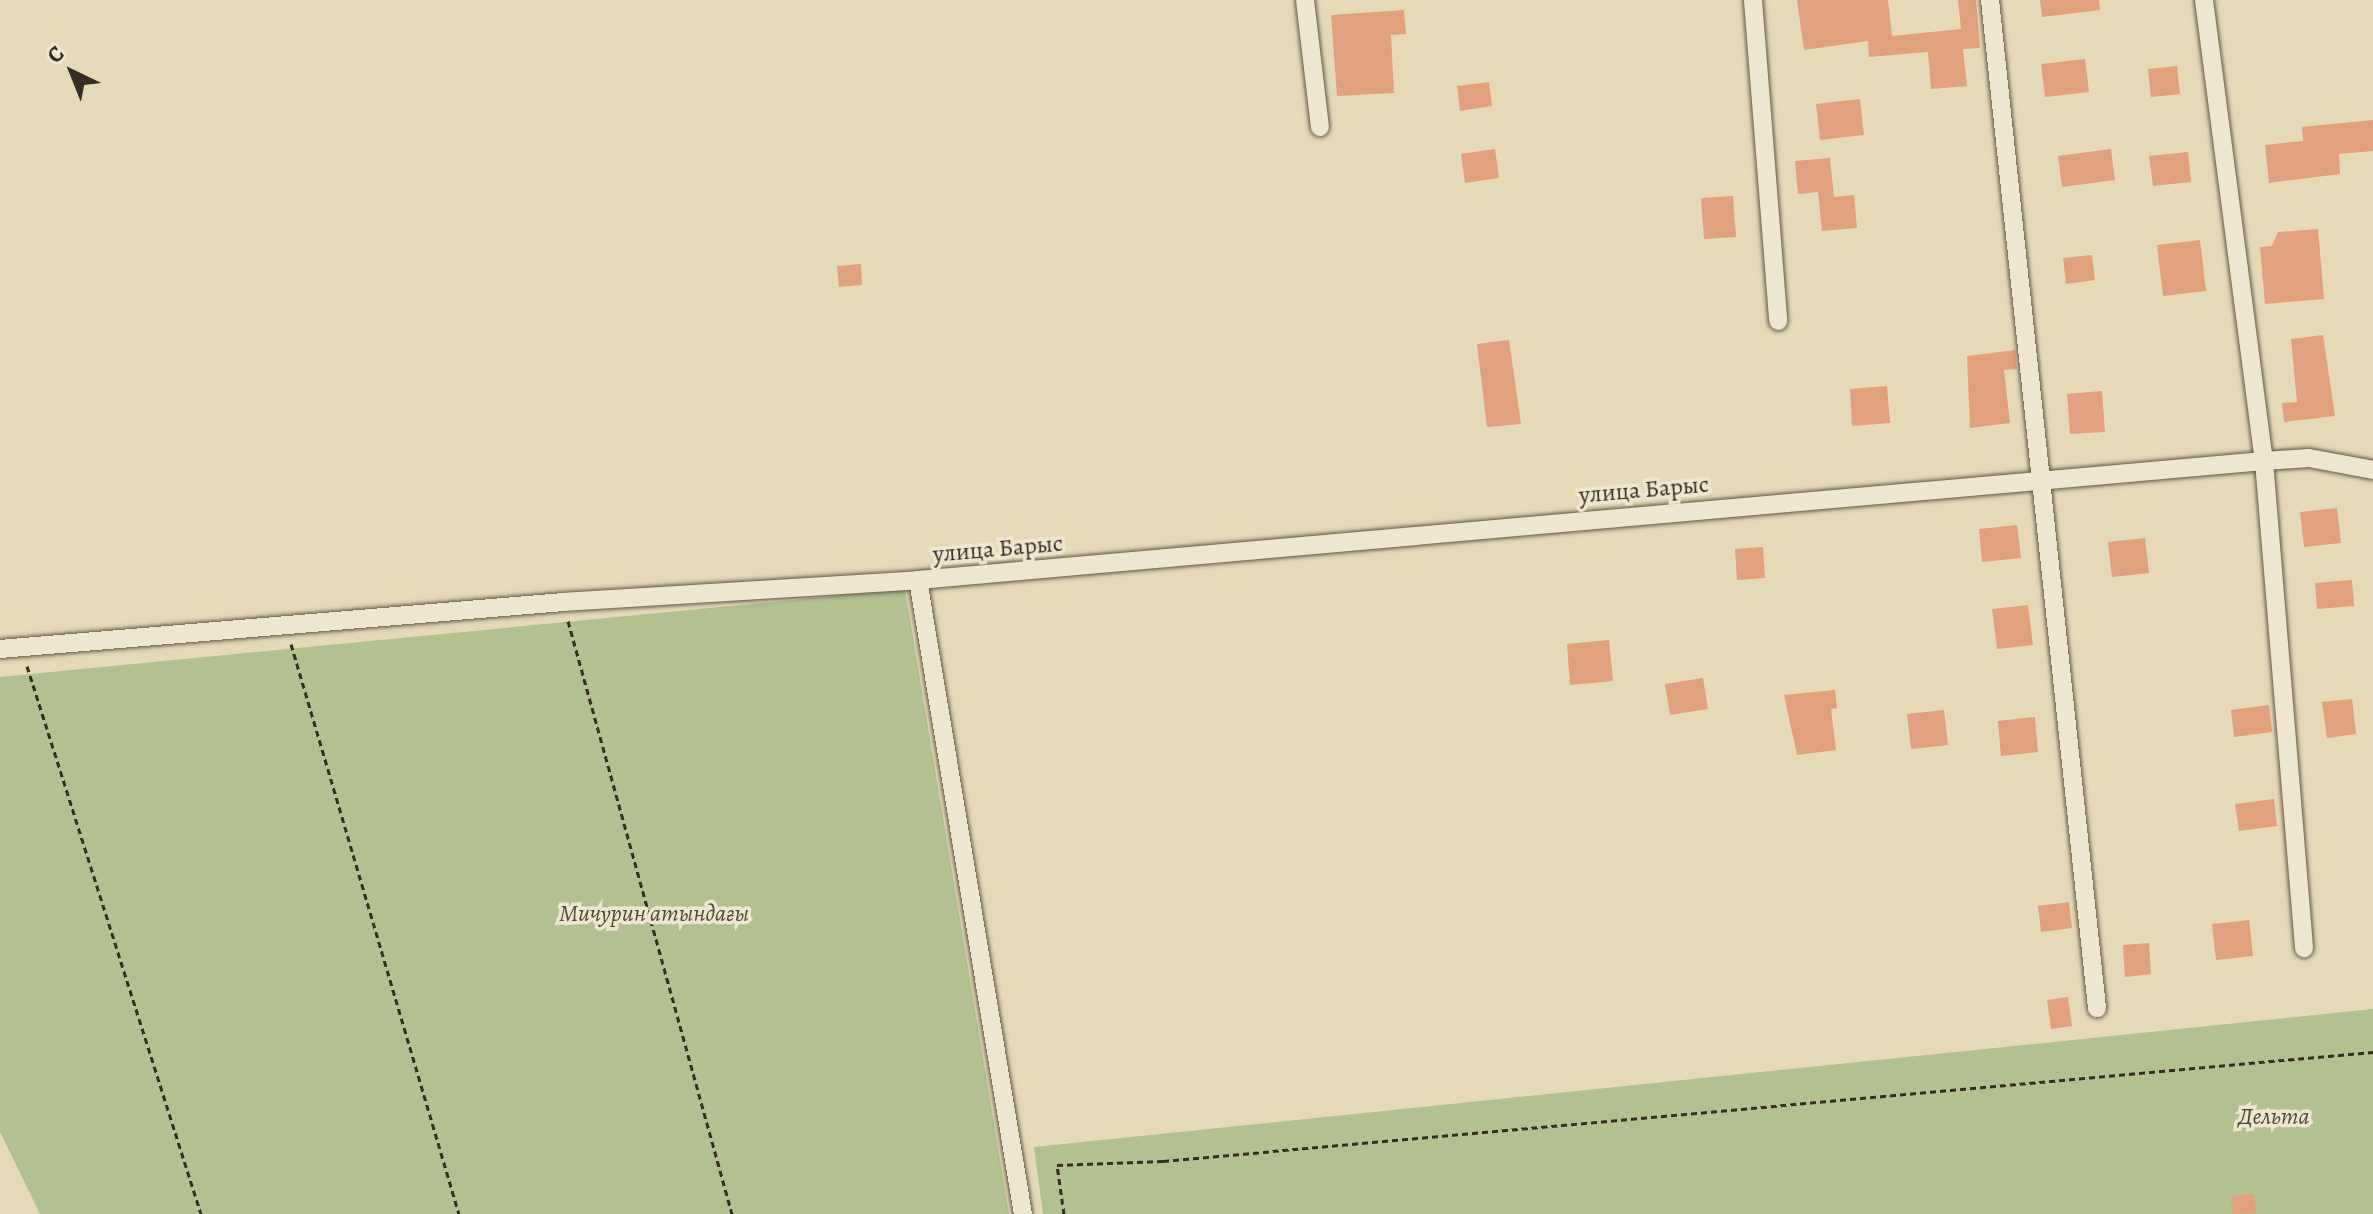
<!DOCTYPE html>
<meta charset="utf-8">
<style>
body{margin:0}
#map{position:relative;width:2373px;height:1214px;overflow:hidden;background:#e6d9b7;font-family:Alegreya,serif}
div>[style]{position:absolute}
.green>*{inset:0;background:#b3c090}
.building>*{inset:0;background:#e1a07e}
.path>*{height:3px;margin-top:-1.5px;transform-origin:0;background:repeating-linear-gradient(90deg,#352c22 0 6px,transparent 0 10px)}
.roads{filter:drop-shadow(0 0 2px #615747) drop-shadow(0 0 2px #615747)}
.street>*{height:18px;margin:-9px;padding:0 9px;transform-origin:9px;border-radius:9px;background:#efe6d0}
span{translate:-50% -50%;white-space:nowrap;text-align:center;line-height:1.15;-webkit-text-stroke:7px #efe6d0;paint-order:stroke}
.street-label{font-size:24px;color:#352c22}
.park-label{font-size:24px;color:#4e4a38;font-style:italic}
.north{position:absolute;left:32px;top:32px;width:80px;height:80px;-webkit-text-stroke:6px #efe6d0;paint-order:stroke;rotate:317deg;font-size:22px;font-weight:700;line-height:32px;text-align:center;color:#352c22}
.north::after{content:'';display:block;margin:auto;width:28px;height:36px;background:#352c22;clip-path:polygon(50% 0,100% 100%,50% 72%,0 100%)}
</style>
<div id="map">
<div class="green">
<div style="clip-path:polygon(905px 589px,1009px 1214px,40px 1214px,0 1132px,0 677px)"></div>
<div style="clip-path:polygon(2373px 1009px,2373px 1214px,1043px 1214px,1034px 1147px)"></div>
</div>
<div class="building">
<div style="clip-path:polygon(1797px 0,1888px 0,1892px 36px,1961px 29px,1958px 0,1976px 0,1980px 48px,1963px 49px,1967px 86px,1931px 89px,1928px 52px,1869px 57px,1868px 41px,1804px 50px)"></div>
<div style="clip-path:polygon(2040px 0,2099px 0,2100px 10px,2042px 17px)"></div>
<div style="clip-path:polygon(1404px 10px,1406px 34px,1391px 35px,1394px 93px,1337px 96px,1331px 15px)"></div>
<div style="clip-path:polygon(2085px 59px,2089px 92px,2045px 97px,2041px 64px)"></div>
<div style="clip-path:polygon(2177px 66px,2180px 94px,2151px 97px,2148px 69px)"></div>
<div style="clip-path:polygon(1489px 82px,1492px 106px,1460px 111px,1457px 86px)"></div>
<div style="clip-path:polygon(1860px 99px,1864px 135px,1820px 140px,1816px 104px)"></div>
<div style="clip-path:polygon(2373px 120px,2373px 151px,2339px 154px,2340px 174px,2269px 183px,2265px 145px,2303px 141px,2302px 127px)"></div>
<div style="clip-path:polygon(1495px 149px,1499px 178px,1465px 183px,1461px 154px)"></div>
<div style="clip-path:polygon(2111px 149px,2115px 180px,2062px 187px,2058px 156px)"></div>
<div style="clip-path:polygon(2188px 152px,2191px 182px,2153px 186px,2149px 156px)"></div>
<div style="clip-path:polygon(1830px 158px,1834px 197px,1854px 195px,1857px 228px,1822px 231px,1818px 192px,1798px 194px,1795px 161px)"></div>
<div style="clip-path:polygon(1733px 196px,1736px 237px,1704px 239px,1701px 198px)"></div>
<div style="clip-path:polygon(2318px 229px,2324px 299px,2265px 304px,2260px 247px,2272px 246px,2278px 232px)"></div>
<div style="clip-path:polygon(2200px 240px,2206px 291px,2163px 296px,2157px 245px)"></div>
<div style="clip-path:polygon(2092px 255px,2095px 280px,2066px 284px,2063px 258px)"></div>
<div style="clip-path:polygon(861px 264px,862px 285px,839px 287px,837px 266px)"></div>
<div style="clip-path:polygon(2323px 335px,2335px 416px,2284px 422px,2282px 403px,2297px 402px,2291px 339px)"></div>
<div style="clip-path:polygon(1509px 340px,1521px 424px,1487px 427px,1477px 344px)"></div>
<div style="clip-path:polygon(2015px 350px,2017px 369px,2004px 370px,2010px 423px,1970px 428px,1967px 356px)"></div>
<div style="clip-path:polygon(1887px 386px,1890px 423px,1852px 426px,1850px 389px)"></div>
<div style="clip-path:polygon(2102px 391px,2105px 432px,2070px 434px,2067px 394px)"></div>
<div style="clip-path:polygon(2337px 508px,2341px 543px,2304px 547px,2300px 512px)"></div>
<div style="clip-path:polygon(2017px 525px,2021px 558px,1982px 562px,1979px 529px)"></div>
<div style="clip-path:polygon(2145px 538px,2149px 573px,2112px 577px,2108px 542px)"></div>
<div style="clip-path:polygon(1763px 547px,1765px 578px,1737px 580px,1735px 549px)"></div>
<div style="clip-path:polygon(2352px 580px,2354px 606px,2317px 609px,2315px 583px)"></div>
<div style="clip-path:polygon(2028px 605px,2033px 645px,1997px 649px,1992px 609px)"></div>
<div style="clip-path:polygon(1609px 640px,1613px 681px,1570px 685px,1567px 644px)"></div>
<div style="clip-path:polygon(1703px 678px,1708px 709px,1670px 715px,1665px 684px)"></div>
<div style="clip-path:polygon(1835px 690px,1837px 708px,1831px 709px,1836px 750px,1797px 755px,1784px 695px)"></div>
<div style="clip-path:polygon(2352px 699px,2356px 734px,2327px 738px,2322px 702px)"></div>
<div style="clip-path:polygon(2269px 705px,2272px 732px,2234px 737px,2231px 710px)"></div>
<div style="clip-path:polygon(1944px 710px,1948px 745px,1911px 749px,1907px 714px)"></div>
<div style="clip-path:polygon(2035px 717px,2038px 752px,2001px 756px,1998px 721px)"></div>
<div style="clip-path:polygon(2274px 799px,2277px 826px,2239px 831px,2235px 804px)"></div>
<div style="clip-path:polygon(2069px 902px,2072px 928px,2041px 932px,2038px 906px)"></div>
<div style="clip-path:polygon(2249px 920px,2253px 956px,2216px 960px,2212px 924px)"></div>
<div style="clip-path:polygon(2149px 943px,2151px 974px,2125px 977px,2123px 945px)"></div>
<div style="clip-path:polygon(2068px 997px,2072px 1026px,2051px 1029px,2047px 1000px)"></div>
<div style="clip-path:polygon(2254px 1194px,2256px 1213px,2232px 1214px,2231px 1196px)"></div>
</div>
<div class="path">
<div style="left:568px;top:621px;width:615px;rotate:74.54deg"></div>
<div style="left:291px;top:644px;width:594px;rotate:73.58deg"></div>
<div style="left:27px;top:666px;width:575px;rotate:72.38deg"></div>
<div style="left:1064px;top:1214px;width:49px;rotate:-98.1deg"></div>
<div style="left:1057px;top:1165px;width:106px;rotate:-2.2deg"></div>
<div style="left:1163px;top:1161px;width:1215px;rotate:-5.15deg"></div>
</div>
<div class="roads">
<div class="street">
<div style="left:1305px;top:0;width:128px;rotate:83.3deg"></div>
<div style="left:1753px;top:0;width:322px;rotate:85.5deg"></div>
<div style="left:1990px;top:0;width:1014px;rotate:83.94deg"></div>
<div style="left:2204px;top:0;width:465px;rotate:82.6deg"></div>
<div style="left:2264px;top:461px;width:489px;rotate:85.3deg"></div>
<div style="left:918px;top:580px;width:643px;rotate:80.6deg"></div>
<div style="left:0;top:649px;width:565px;rotate:-4.77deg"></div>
<div style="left:563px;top:602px;width:356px;rotate:-3.5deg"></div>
<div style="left:918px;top:580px;width:1351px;rotate:-5.05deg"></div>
<div style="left:2264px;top:461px;width:45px;rotate:-3.8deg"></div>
<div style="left:2309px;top:458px;width:65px;rotate:10.6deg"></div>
</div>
</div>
<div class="street-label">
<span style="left:1644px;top:490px;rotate:-5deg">улица Барыс</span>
<span style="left:998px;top:549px;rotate:-5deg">улица Барыс</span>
</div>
<div class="park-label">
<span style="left:654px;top:914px">Мичурин атындағы</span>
<span style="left:2274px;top:1117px">Дельта</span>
</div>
<div class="north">С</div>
</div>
